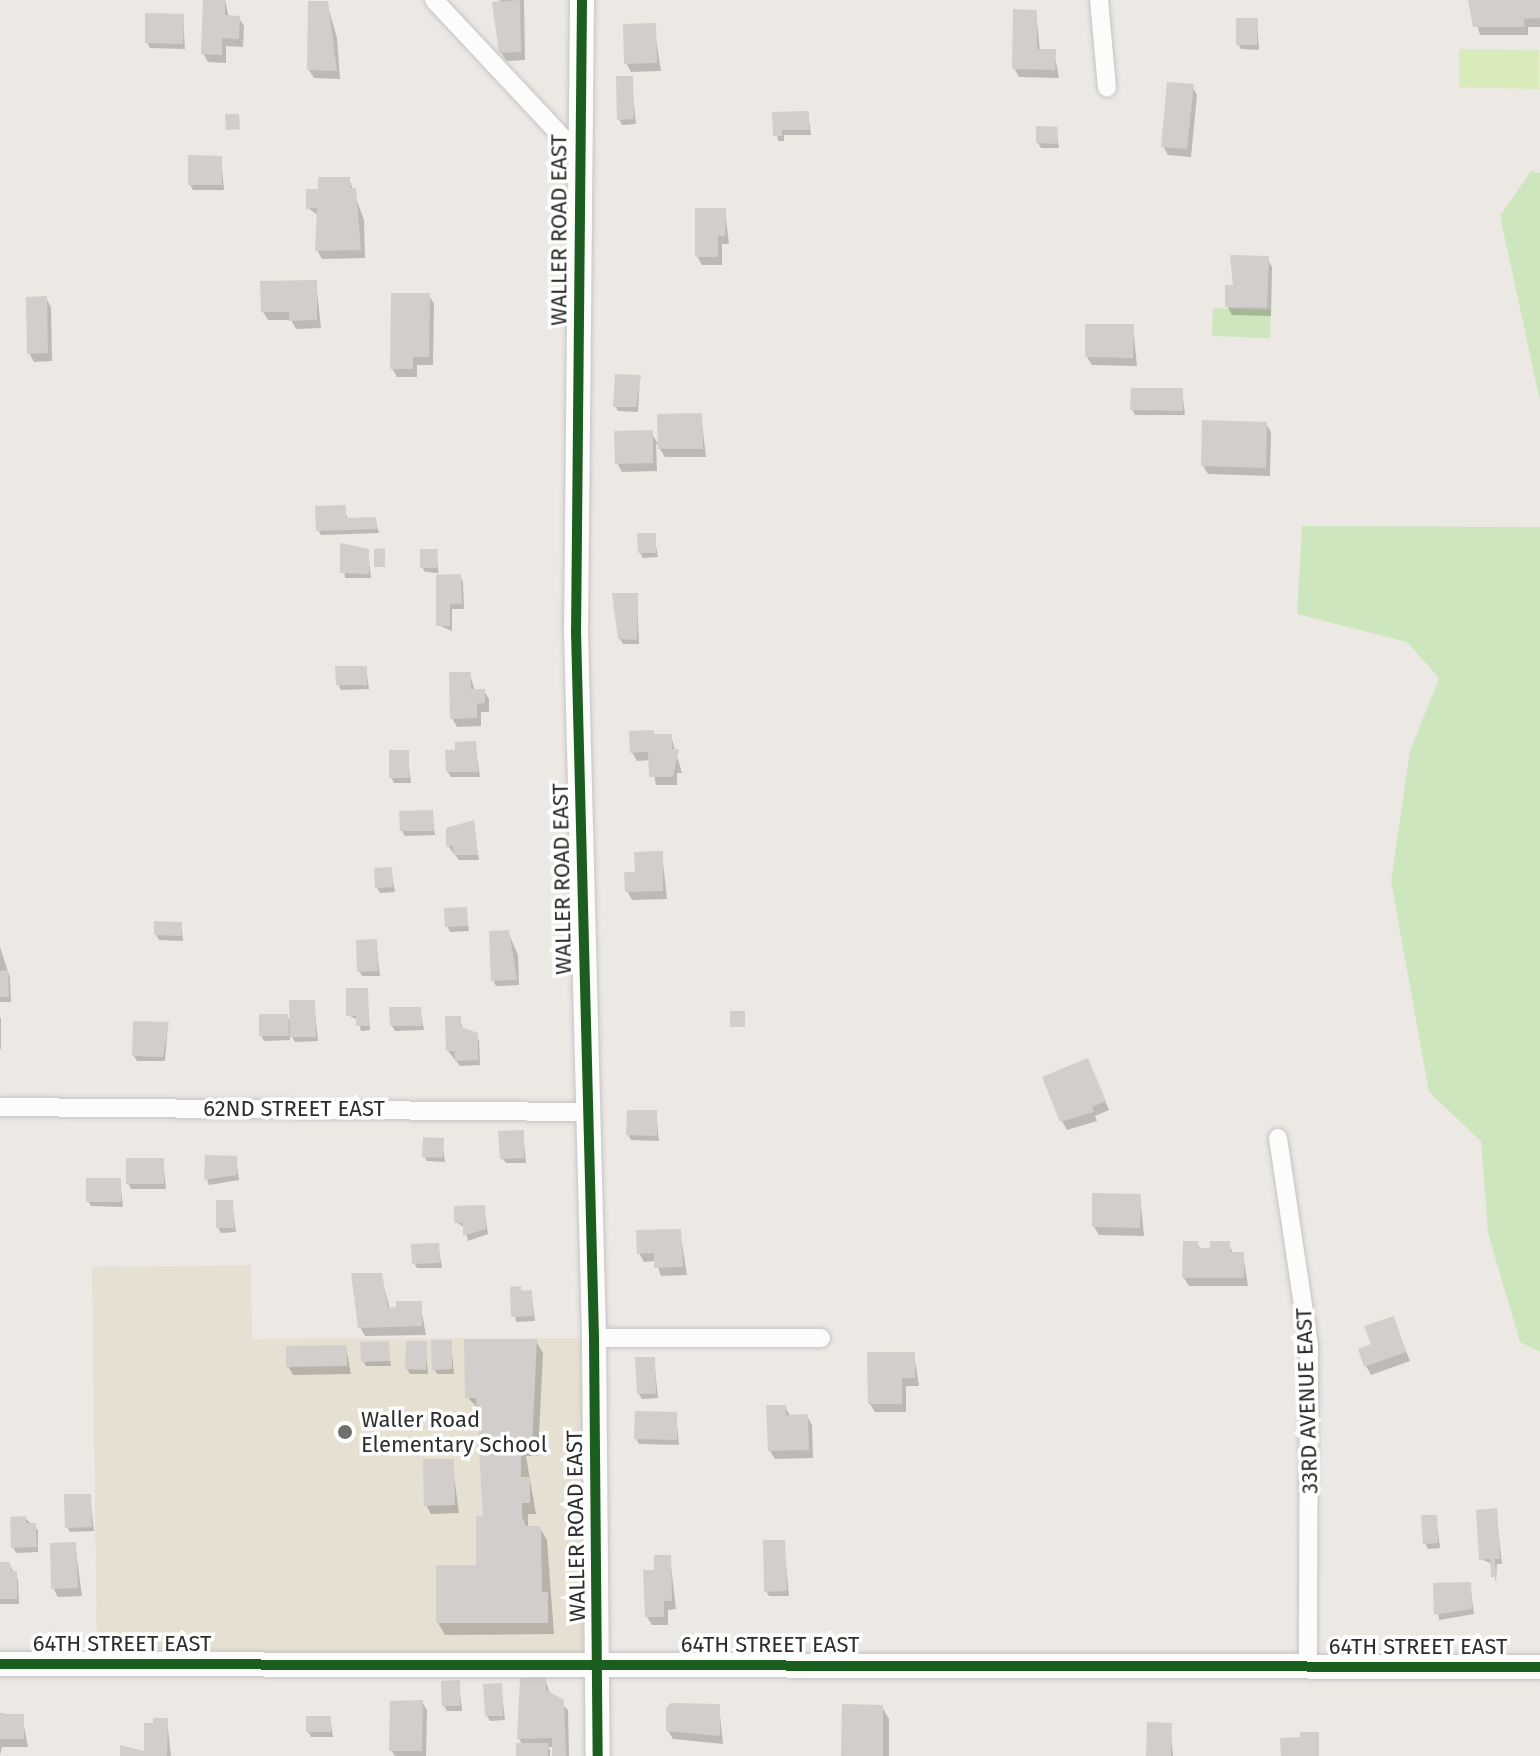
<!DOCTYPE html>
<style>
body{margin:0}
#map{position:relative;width:1540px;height:1756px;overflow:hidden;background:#ece8e4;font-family:"Fira Sans",sans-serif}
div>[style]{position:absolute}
.education>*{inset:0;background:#e6e0d3}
.green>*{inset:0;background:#cee6be}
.pitch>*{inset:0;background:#d9eabb}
.shadow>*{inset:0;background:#0003}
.building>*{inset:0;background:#d1cecb}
.roads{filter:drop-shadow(0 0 2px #c5c4c5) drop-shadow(0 0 2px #c5c4c5)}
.street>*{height:18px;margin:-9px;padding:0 9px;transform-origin:9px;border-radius:9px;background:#fcfcfb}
.secondary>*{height:24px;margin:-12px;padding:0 12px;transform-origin:12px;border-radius:12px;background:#fcfcfb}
.cycleway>*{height:10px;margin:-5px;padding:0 5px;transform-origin:5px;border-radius:5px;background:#1b5e20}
.dots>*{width:22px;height:22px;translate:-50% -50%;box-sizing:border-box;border:4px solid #fff;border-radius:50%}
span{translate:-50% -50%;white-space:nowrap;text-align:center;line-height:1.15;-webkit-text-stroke:7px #fff;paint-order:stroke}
.street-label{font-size:22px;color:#2e2e2e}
.poi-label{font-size:22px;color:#2e2e2e}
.left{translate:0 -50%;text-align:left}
</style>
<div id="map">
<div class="education">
<div style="clip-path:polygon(251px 1265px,252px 1339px,594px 1338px,598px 1665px,97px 1664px,92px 1267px)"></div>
</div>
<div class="green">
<div style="clip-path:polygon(1531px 171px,1540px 173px,1540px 401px,1500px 216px)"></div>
<div style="clip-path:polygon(1213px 308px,1271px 310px,1270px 338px,1212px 336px)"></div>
<div style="clip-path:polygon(1302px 526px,1540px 527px,1540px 1352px,1520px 1342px,1488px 1233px,1481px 1141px,1429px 1092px,1391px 881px,1410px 751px,1439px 678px,1407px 642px,1297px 614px)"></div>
</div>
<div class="pitch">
<div style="clip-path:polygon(1459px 49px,1539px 50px,1539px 89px,1459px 87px)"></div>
</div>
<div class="shadow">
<div style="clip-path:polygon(205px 0,225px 0,229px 18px,239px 18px,244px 26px,243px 47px,226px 46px,226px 63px,208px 62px,203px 53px)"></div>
<div style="clip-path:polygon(501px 0,524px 0,525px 60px,506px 61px,501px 52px,494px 4px)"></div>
<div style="clip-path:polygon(1471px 0,1540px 0,1540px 27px,1528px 27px,1528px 35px,1480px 35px)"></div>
<div style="clip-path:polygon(327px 3px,337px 38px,340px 79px,314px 78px,309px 70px)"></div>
<div style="clip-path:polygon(1036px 12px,1040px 51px,1054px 51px,1059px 78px,1019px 77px,1014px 68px)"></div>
<div style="clip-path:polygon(183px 16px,185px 49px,150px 48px,147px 42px)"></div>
<div style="clip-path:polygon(1257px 20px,1259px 50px,1241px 49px,1238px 44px)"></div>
<div style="clip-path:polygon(654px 25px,661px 71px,631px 72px,626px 63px)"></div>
<div style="clip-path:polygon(631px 78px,636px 124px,622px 125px,619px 119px)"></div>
<div style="clip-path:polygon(1192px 86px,1197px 95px,1191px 157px,1168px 155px,1163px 146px)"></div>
<div style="clip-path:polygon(808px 113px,811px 135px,784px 135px,784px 141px,778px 141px,774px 114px)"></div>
<div style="clip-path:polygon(1056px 129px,1059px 148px,1041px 148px,1038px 143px)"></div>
<div style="clip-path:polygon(221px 158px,224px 190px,193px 190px,190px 185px)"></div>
<div style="clip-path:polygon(349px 179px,364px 220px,365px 258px,322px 259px,317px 250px,319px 216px,308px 208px,320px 191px)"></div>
<div style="clip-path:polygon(725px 210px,729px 244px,722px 244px,722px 265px,702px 265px,697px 256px)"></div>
<div style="clip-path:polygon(1267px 258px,1272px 267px,1271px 316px,1232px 315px,1227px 306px,1235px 287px)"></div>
<div style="clip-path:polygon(316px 282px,321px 328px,296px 329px,291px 320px,268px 320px,263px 312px)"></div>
<div style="clip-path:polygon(429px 295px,434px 304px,433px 365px,417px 365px,417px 377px,397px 377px,392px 368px)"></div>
<div style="clip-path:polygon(46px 298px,51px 307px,52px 361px,34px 362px,29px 353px)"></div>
<div style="clip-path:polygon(1133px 326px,1137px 366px,1092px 365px,1087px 357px)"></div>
<div style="clip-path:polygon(640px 377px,638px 412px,618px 411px,615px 406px)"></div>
<div style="clip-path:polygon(1182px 390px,1185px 415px,1135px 415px,1132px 409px)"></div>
<div style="clip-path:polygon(701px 415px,706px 457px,665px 457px,656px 443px,657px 471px,622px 472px,617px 463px,651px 432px,660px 447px)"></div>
<div style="clip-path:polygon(1266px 424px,1271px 432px,1270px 476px,1208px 474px,1203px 466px)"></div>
<div style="clip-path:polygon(344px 507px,348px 520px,375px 519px,379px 533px,321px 535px,318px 530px)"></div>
<div style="clip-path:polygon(654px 535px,658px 557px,643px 558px,640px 553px)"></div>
<div style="clip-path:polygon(342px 545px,368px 551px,371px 578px,345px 578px)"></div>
<div style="clip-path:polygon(436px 551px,439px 577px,460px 576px,463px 582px,464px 609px,452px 609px,452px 631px,438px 625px,438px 573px,425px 572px,422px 567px)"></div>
<div style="clip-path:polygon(637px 595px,639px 644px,623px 644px,620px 639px)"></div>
<div style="clip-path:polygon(366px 668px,369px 689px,341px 690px,338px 684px)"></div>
<div style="clip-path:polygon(470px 674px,475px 691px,484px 691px,489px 699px,489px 712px,481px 712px,481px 726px,457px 727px,452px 718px)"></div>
<div style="clip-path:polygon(671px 736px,682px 773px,677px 773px,677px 785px,656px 785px,651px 760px,637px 761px,632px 752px)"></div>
<div style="clip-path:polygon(475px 743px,480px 777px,451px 777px,448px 772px,458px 752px)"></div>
<div style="clip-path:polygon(407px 752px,411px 783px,394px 783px,391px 777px)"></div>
<div style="clip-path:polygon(432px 812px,435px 835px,405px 836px,402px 831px)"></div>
<div style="clip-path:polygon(473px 823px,479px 860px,459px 860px,448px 846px)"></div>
<div style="clip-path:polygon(662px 853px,667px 899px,632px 900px,627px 891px,637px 874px)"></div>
<div style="clip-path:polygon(391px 869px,395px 892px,380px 893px,377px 888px)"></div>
<div style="clip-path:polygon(466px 909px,469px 931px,450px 932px,447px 926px)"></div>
<div style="clip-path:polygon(181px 924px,183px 941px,159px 940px,156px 935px)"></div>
<div style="clip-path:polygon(508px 932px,518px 955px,519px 985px,496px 986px,493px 980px)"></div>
<div style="clip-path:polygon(376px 941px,380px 976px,362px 976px,359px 971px)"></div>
<div style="clip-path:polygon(0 947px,10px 978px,11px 1002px,0 1002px)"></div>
<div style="clip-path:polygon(367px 990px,370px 1030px,361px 1031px,358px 1020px,348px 1015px)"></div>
<div style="clip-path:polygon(314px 1002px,318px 1041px,295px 1042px,290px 1033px,290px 1040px,264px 1041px,261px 1035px,287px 1016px,292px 1024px)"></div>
<div style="clip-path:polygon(420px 1009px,424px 1030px,395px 1031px,392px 1026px)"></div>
<div style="clip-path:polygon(0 1017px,1px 1019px,1px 1049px,0 1049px)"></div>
<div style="clip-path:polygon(460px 1018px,463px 1030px,479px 1040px,480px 1065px,460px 1066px,448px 1051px)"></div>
<div style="clip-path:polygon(168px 1024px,165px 1061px,137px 1061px,134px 1056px)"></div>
<div style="clip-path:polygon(1092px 1069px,1109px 1110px,1095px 1116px,1097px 1121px,1067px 1130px,1062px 1121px)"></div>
<div style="clip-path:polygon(656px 1112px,659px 1141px,631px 1140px,628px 1135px)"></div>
<div style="clip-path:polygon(523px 1132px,526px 1163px,506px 1163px,502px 1158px)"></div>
<div style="clip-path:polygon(442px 1140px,445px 1162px,427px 1161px,424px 1156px)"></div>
<div style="clip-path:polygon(236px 1158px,239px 1180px,209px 1185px,207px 1180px)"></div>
<div style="clip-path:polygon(163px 1160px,166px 1189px,131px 1189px,128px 1183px)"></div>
<div style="clip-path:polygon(120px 1180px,123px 1207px,91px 1206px,88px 1201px)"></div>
<div style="clip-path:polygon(1140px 1196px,1144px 1236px,1099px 1235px,1094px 1227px)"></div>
<div style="clip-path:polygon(232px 1202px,236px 1232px,221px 1233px,218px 1228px)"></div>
<div style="clip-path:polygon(484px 1207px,488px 1234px,468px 1241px,465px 1228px,456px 1222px)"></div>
<div style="clip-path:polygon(680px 1231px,687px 1275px,661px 1276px,656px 1261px,644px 1262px,639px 1253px)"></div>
<div style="clip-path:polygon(1197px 1243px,1201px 1250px,1228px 1243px,1233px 1254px,1243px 1254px,1248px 1286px,1189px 1286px,1184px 1278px)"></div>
<div style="clip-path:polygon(438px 1245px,442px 1268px,417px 1268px,414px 1263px)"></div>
<div style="clip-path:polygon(381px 1275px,390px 1309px,420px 1303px,426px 1335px,365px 1336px,360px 1327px)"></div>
<div style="clip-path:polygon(512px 1289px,531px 1292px,535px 1321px,516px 1322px)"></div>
<div style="clip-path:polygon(1393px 1318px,1410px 1361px,1371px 1375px,1366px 1366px,1373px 1346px)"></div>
<div style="clip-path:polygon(536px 1341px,543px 1353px,538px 1456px,526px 1456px,536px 1514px,528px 1514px,528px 1528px,540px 1528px,547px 1540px,554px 1634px,445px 1635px,438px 1623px,478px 1567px,486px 1518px,479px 1409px,467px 1397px)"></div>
<div style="clip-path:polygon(451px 1342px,454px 1374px,437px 1374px,434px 1369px)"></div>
<div style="clip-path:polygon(388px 1343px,391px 1366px,366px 1366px,363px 1361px)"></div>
<div style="clip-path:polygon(425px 1343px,428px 1374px,410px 1374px,407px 1369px)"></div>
<div style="clip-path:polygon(346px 1347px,351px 1374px,293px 1375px,288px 1366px)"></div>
<div style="clip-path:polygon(914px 1354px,919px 1386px,906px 1386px,906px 1412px,875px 1412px,870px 1404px)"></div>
<div style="clip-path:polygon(654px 1359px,658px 1398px,642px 1399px,639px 1394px)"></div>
<div style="clip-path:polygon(785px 1407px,791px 1417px,807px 1416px,812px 1425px,813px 1458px,775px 1459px,770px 1451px)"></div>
<div style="clip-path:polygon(676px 1414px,679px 1445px,639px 1444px,636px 1439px)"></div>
<div style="clip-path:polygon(452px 1461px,459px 1513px,431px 1514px,426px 1505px)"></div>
<div style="clip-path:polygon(90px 1496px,94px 1531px,70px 1532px,67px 1527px)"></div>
<div style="clip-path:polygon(1496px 1510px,1502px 1564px,1497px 1564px,1496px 1582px,1492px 1564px,1481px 1559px)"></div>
<div style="clip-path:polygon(1436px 1517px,1440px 1548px,1428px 1549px,1425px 1543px)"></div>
<div style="clip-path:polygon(25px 1518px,38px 1530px,38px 1552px,16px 1553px,13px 1547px)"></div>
<div style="clip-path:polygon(784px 1542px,789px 1596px,769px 1596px,766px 1591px)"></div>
<div style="clip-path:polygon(75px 1544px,82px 1596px,58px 1597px,53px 1588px)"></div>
<div style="clip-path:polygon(670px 1557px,676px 1609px,668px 1610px,668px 1625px,652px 1625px,647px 1617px,656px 1572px)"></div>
<div style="clip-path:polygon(0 1564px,9px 1564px,18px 1579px,19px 1604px,0 1604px)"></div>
<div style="clip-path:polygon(1470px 1584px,1474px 1614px,1439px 1620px,1435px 1585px)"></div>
<div style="clip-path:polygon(545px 1679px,550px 1694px,568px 1710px,569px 1756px,554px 1756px,554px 1747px,548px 1747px,553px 1756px,550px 1751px,550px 1756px,518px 1756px,523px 1745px,519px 1739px)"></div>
<div style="clip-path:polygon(459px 1682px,462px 1711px,447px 1711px,444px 1706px)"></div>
<div style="clip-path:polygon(501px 1686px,505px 1720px,490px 1721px,487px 1716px)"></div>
<div style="clip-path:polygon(422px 1702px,427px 1710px,426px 1756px,395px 1756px,391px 1750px)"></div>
<div style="clip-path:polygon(719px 1706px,723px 1744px,673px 1739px,668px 1731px)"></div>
<div style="clip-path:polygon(882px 1707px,889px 1719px,889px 1756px,843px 1756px)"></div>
<div style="clip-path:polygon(0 1713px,22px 1716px,28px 1747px,2px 1747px,0 1755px)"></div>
<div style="clip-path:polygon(330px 1718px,333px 1737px,311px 1737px,308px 1732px)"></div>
<div style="clip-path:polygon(167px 1720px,171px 1756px,122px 1756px,146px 1753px)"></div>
<div style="clip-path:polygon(1170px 1724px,1173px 1756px,1148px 1756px)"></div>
</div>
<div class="building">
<div style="clip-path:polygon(203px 0,225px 0,225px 15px,240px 16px,239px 39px,222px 38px,222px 55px,201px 54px)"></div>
<div style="clip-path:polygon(520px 0,521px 52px,499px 53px,492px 2px)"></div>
<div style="clip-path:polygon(1468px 0,1540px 0,1540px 18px,1524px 19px,1525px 27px,1473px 27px)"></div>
<div style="clip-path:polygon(308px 1px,328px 1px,337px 71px,307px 70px)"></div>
<div style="clip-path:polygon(1013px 9px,1037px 10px,1037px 49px,1056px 49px,1055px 70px,1012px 69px)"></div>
<div style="clip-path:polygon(145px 13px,184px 14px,183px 44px,145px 43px)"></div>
<div style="clip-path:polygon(1236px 18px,1258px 18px,1257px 45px,1236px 45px)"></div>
<div style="clip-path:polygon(656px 23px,657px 63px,624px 64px,623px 24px)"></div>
<div style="clip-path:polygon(616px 76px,633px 76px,634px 119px,617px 120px)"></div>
<div style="clip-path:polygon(1167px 82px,1194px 84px,1187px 149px,1161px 147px)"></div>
<div style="clip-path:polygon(809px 111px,809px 130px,782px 130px,782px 136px,773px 136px,772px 112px)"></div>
<div style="clip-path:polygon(225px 114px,239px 114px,240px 129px,226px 130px)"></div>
<div style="clip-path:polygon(1036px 126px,1058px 127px,1057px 144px,1036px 143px)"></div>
<div style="clip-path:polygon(188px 155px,222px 156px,222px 185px,188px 185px)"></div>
<div style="clip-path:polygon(318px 177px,350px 177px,350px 188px,356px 188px,361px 250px,315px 251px,317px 208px,306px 209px,306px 189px,318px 189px)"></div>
<div style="clip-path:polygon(695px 208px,726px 208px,725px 236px,718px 236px,718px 257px,695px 257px)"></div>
<div style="clip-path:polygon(1230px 255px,1269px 256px,1267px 308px,1225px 307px,1225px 285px,1233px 285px)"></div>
<div style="clip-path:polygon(317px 280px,317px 320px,289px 321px,289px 312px,261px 312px,260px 281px)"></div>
<div style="clip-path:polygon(391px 293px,430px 293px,429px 357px,413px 357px,413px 369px,390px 369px)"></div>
<div style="clip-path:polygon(47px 296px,48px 353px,27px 354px,26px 297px)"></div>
<div style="clip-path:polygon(1085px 324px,1134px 324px,1133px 358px,1085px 357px)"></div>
<div style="clip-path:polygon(615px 374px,641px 375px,636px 407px,613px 407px)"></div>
<div style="clip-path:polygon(1131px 388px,1183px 388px,1183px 411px,1130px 410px)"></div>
<div style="clip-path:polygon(702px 413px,703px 449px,658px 449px,657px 414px)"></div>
<div style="clip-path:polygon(1202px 420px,1267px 422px,1266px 468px,1201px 466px)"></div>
<div style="clip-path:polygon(653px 430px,653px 463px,615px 464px,614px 431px)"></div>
<div style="clip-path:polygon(346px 505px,346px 518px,376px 517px,377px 529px,316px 531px,315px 506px)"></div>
<div style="clip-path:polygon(637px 533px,656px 533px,656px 553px,638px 553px)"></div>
<div style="clip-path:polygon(340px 543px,369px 549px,369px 574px,340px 573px)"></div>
<div style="clip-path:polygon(385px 548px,385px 567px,374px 567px,374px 549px)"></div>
<div style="clip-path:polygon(420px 549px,438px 549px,437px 568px,420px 568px)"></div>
<div style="clip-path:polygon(461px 574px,462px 604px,450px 604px,450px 626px,436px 626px,436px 575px)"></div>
<div style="clip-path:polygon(612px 593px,638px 593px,637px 640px,618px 639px)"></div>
<div style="clip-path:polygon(335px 666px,367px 666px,367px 685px,336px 685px)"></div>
<div style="clip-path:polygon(449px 672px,471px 672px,471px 689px,485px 689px,485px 703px,477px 704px,477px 718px,450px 719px)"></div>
<div style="clip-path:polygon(654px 730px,654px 734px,672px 734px,672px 749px,679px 749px,673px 777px,649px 777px,648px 752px,630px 753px,629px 731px)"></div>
<div style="clip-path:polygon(476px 741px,478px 772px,446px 772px,445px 750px,455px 750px,455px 742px)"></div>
<div style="clip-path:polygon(389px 750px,409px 750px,409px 778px,389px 778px)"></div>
<div style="clip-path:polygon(433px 810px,434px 831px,400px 831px,399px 811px)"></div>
<div style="clip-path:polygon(474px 820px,478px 855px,454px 855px,453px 846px,446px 847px,446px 828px)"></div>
<div style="clip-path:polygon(663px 851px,663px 891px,625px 892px,624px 872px,635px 872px,634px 852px)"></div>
<div style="clip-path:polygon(392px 867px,393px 887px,375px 888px,374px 868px)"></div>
<div style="clip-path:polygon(467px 907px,468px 926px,445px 927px,444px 908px)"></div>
<div style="clip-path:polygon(154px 921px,182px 922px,181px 936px,154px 935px)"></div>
<div style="clip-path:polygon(509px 930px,517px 980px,491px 981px,489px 931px)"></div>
<div style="clip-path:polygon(377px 939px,378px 971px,357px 972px,356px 940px)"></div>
<div style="clip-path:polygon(8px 970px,9px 997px,0 997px,0 971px)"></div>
<div style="clip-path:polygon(346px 988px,368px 988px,369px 1026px,356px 1026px,356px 1016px,346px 1016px)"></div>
<div style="clip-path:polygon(289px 1000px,315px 1000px,316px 1037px,290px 1037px)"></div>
<div style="clip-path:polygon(389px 1007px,421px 1007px,422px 1026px,390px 1026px)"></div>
<div style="clip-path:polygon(730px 1011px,745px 1011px,745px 1027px,730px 1027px)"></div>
<div style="clip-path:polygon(259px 1014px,288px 1014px,289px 1036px,259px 1036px)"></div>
<div style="clip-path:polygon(445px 1016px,461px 1016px,461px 1027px,478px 1033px,478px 1060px,455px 1061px,455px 1051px,446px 1051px)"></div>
<div style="clip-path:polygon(133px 1021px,169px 1022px,163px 1057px,132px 1056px)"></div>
<div style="clip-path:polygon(1088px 1058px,1106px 1101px,1092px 1107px,1094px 1112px,1060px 1122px,1042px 1077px)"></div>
<div style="clip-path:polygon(627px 1110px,657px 1110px,657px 1136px,626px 1135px)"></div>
<div style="clip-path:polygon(524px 1130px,524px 1158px,500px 1159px,498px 1131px)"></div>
<div style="clip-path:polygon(423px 1137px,444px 1138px,443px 1158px,422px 1157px)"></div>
<div style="clip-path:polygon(205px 1155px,237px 1156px,237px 1175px,204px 1180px)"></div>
<div style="clip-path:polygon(126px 1158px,164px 1158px,164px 1184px,126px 1184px)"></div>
<div style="clip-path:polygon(86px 1178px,121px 1178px,121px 1202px,86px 1202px)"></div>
<div style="clip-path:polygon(1092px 1193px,1141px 1194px,1140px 1228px,1092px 1227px)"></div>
<div style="clip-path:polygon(216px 1200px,233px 1200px,234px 1228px,216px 1228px)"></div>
<div style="clip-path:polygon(485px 1205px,486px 1229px,463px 1236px,463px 1223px,454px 1223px,454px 1206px)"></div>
<div style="clip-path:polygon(681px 1229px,683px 1267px,654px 1268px,654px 1253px,637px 1254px,636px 1230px)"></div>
<div style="clip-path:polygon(1183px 1241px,1198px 1241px,1198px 1248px,1210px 1248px,1210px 1241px,1230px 1241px,1230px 1252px,1244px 1252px,1244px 1278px,1182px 1278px)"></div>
<div style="clip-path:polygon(439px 1243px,440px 1263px,412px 1264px,411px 1244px)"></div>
<div style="clip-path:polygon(351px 1273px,382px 1273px,388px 1308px,396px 1307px,396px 1301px,422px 1301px,422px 1326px,358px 1328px)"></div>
<div style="clip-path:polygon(521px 1286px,521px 1291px,532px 1290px,533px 1316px,511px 1317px,510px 1287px)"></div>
<div style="clip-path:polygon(1394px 1316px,1406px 1352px,1364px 1367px,1358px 1349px,1371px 1344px,1364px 1326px)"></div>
<div style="clip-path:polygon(464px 1339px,537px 1339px,532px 1445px,521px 1445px,521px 1477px,530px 1477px,530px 1503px,522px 1503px,522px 1517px,526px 1526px,541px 1526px,542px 1592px,548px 1592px,548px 1623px,436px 1623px,436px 1565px,476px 1565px,476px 1516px,483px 1516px,476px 1398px,465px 1398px)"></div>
<div style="clip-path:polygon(431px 1340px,452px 1340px,452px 1369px,432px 1370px)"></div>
<div style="clip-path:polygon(389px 1341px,390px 1361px,361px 1362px,360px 1342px)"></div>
<div style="clip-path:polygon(406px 1341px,427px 1341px,426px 1370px,405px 1369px)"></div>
<div style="clip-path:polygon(347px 1345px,347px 1366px,286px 1367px,286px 1346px)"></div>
<div style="clip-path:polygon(867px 1352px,915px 1352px,915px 1378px,902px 1378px,902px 1404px,868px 1404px)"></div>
<div style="clip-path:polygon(635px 1357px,655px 1357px,656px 1394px,637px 1394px)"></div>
<div style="clip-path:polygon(766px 1405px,786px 1405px,786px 1415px,808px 1414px,809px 1450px,768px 1451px)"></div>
<div style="clip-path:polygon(635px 1411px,677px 1412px,677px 1440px,634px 1439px)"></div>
<div style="clip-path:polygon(423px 1459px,454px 1459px,455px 1505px,424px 1506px)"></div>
<div style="clip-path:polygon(64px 1494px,91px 1494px,92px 1527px,65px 1528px)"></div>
<div style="clip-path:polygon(1497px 1508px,1500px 1559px,1495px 1559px,1496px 1577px,1491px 1577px,1490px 1559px,1479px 1560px,1476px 1510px)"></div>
<div style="clip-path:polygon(1421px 1515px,1437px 1515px,1438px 1543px,1423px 1544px)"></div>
<div style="clip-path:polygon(26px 1516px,26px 1523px,36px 1523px,37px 1547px,11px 1548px,10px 1517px)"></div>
<div style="clip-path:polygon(763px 1540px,785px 1540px,787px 1591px,764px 1592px)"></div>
<div style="clip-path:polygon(76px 1542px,78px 1588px,51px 1589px,50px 1543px)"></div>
<div style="clip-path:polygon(654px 1555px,671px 1555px,672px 1601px,664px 1601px,664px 1617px,645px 1617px,643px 1570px,654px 1570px)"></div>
<div style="clip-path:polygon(0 1562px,10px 1562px,11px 1571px,17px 1571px,17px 1599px,0 1599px)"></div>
<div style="clip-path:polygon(1471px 1582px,1472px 1609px,1434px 1615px,1433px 1583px)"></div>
<div style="clip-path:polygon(546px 1677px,546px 1690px,564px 1700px,566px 1756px,552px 1756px,552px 1738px,517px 1739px,520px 1678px)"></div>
<div style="clip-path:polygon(460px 1680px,460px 1706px,442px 1706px,441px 1681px)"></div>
<div style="clip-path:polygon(502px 1683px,503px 1716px,485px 1716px,483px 1684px)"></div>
<div style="clip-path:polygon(423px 1700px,422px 1751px,389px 1751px,390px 1701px)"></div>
<div style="clip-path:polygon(671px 1703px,720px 1704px,720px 1736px,666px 1731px,666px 1708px)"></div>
<div style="clip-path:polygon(842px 1704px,883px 1705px,883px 1756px,841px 1756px)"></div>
<div style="clip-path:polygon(0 1714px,24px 1714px,24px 1739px,0 1739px)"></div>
<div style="clip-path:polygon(306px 1716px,331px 1716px,331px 1732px,306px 1732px)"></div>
<div style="clip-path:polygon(153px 1718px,168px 1718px,167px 1756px,120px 1756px,120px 1745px,144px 1751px,144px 1723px,153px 1723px)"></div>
<div style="clip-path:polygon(1147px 1722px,1172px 1723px,1171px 1756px,1146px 1756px)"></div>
<div style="clip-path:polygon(1300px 1732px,1319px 1732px,1319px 1756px,1281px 1756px,1280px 1738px,1300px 1737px)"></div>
<div style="clip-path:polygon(516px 1743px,548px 1743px,548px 1756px,516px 1756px)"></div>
</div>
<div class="roads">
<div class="street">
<div style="left:434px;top:0;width:212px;rotate:46.9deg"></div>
<div style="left:1099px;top:0;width:88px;rotate:84.8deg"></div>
<div style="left:0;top:1107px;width:588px;rotate:0.49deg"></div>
<div style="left:1278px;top:1138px;width:210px;rotate:81.5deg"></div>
<div style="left:1309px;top:1346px;width:320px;rotate:90.2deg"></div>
<div style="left:594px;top:1338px;width:227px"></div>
</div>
<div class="secondary">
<div style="left:582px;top:0;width:631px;rotate:90.54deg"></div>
<div style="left:576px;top:631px;width:707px;rotate:88.54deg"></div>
<div style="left:594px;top:1338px;width:418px;rotate:89.5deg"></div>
<div style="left:0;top:1664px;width:1540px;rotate:0.11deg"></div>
</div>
</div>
<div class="cycleway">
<div style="left:582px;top:0;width:631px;rotate:90.54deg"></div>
<div style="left:576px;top:631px;width:707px;rotate:88.54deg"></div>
<div style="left:594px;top:1338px;width:418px;rotate:89.5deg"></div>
<div style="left:0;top:1664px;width:1540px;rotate:0.11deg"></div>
</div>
<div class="dots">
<div style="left:345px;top:1432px;background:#706f6e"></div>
</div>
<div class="street-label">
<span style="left:559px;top:230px;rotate:-90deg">WALLER ROAD EAST</span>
<span style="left:562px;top:879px;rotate:-91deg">WALLER ROAD EAST</span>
<span style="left:294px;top:1109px">62ND STREET EAST</span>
<span style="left:1307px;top:1401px;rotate:-92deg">33RD AVENUE EAST</span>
<span style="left:576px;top:1526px;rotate:-91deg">WALLER ROAD EAST</span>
<span style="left:122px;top:1644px">64TH STREET EAST</span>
<span style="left:770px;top:1645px">64TH STREET EAST</span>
<span style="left:1418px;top:1647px">64TH STREET EAST</span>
</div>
<div class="poi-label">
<span class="left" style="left:361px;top:1432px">Waller Road<br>Elementary School</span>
</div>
</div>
